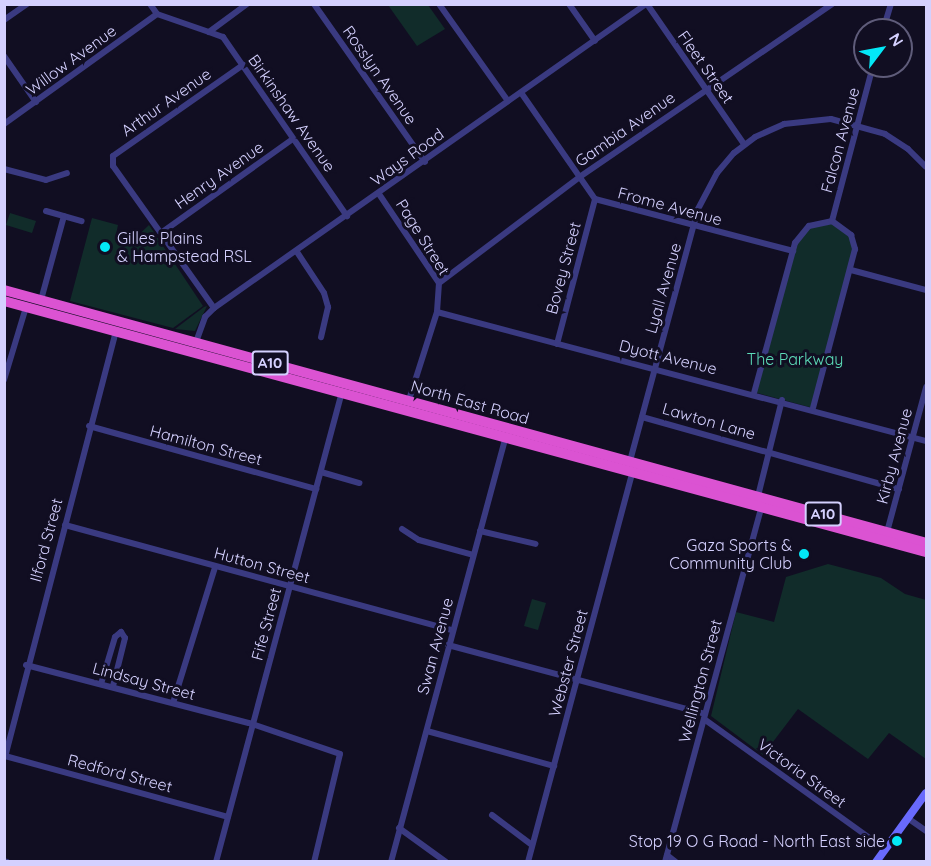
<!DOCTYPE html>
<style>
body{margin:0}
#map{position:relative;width:931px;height:866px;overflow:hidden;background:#110e22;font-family:Quicksand,sans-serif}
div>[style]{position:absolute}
.green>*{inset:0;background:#112c2a}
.minor>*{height:6px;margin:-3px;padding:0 3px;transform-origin:3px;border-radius:3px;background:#3a3a81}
.secondary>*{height:8px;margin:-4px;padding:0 4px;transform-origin:4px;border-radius:4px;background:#696afd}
.trunk>*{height:10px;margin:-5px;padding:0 5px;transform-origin:5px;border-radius:5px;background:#db53d2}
.dots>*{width:16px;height:16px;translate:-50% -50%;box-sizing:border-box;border:3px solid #110e22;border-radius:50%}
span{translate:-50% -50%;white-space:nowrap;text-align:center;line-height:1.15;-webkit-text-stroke:6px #110e22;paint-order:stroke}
.shield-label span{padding:2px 4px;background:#110e22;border:2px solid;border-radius:4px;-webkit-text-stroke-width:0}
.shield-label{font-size:15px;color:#d4d0fe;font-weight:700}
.street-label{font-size:16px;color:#d4d0fe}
.poi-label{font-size:16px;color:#d4d0fe}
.left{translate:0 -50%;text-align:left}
.right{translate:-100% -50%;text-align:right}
.park-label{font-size:16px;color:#5dddb9}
.frame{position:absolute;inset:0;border:6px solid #d4d0fe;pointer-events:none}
.north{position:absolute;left:853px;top:18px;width:60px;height:60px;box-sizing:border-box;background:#110e22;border:2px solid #5f5c7a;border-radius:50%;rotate:58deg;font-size:16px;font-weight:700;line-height:24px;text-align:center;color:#d4d0fe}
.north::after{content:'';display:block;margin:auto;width:21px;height:27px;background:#03e8f7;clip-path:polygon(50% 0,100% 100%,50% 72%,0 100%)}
</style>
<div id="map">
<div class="green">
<div style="clip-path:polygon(388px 5px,428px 5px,445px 29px,417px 46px)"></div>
<div style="clip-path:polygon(10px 213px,36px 221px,32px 233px,6px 225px)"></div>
<div style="clip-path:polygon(92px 218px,118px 225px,115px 239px,128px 245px,149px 225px,203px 306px,173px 328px,70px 301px)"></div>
<div style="clip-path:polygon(832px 221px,850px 234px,854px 256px,813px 408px,754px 392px,796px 240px,806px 228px)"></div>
<div style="clip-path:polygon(207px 306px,195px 331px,175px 329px,204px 307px)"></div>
<div style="clip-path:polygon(828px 564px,881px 578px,905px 594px,926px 600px,926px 759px,889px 733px,868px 759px,798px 709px,763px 755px,711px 716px,736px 612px,774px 622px,786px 577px)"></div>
<div style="clip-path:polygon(532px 599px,546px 603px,538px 630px,524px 626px)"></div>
</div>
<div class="minor">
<div style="left:150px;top:4px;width:12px;rotate:55deg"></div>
<div style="left:314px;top:4px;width:193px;rotate:54.9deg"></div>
<div style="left:439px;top:4px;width:119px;rotate:54.6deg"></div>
<div style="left:569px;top:4px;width:45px;rotate:54.9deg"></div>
<div style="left:647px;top:4px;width:170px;rotate:55.3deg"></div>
<div style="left:4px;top:20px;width:28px;rotate:-35deg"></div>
<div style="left:883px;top:30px;width:27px;rotate:-73deg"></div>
<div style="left:209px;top:32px;width:15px;rotate:20deg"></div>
<div style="left:223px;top:37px;width:218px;rotate:55.3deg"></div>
<div style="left:4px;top:56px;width:56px;rotate:55.2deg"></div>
<div style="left:522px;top:94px;width:128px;rotate:55.2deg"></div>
<div style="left:595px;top:199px;width:205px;rotate:14.7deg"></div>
<div style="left:4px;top:124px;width:188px;rotate:-35.7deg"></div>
<div style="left:157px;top:14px;width:55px;rotate:19.1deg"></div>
<div style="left:209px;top:32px;width:47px;rotate:-36.4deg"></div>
<div style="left:4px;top:169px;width:43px;rotate:14.7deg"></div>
<div style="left:46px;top:180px;width:22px;rotate:-18deg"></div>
<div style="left:379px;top:194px;width:107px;rotate:56deg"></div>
<div style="left:439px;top:283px;width:29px;rotate:94deg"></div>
<div style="left:437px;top:312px;width:92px;rotate:107.7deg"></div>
<div style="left:46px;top:211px;width:37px;rotate:16deg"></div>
<div style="left:832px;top:221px;width:160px;rotate:-75.2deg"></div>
<div style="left:161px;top:233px;width:162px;rotate:-35.5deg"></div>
<div style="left:297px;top:252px;width:49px;rotate:56.6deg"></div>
<div style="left:324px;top:293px;width:15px;rotate:74deg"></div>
<div style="left:328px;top:307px;width:31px;rotate:103deg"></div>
<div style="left:851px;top:270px;width:78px;rotate:14.9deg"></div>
<div style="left:439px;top:283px;width:178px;rotate:-37deg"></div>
<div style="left:581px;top:176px;width:304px;rotate:-34.4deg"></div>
<div style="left:41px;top:300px;width:87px;rotate:-74.7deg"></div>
<div style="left:214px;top:308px;width:174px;rotate:-125.4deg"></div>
<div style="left:113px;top:166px;width:10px;rotate:-90deg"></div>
<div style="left:113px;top:156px;width:159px;rotate:-35deg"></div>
<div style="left:437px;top:312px;width:506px;rotate:14.78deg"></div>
<div style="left:116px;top:331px;width:439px;rotate:104.6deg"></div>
<div style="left:5px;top:756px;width:231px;rotate:15.3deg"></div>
<div style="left:196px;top:342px;width:27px;rotate:-70deg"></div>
<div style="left:205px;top:317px;width:13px;rotate:-45deg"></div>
<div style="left:214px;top:308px;width:528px;rotate:-35.13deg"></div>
<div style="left:557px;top:344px;width:150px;rotate:-75.3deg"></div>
<div style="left:4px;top:380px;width:76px;rotate:-73.2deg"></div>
<div style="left:754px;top:393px;width:156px;rotate:-74.7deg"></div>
<div style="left:795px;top:243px;width:22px;rotate:-51deg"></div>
<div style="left:809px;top:226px;width:24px;rotate:-12deg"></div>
<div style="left:832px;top:221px;width:24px;rotate:36deg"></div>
<div style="left:851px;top:235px;width:15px;rotate:74deg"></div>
<div style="left:855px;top:249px;width:164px;rotate:104.8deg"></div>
<div style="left:642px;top:417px;width:267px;rotate:15.7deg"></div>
<div style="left:89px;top:426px;width:236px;rotate:15.5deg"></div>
<div style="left:630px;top:461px;width:261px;rotate:-74.9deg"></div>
<div style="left:698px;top:209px;width:41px;rotate:-62.2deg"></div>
<div style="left:717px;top:173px;width:26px;rotate:-50deg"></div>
<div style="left:734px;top:153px;width:26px;rotate:-37deg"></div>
<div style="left:755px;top:137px;width:32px;rotate:-24deg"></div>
<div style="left:784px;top:124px;width:47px;rotate:-6.1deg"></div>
<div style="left:831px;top:119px;width:56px;rotate:15.5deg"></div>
<div style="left:885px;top:134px;width:27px;rotate:33deg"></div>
<div style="left:908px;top:149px;width:25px;rotate:45deg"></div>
<div style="left:321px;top:472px;width:40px;rotate:16deg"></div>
<div style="left:758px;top:496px;width:99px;rotate:-76deg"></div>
<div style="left:65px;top:525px;width:401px;rotate:15.2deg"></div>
<div style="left:402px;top:529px;width:20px;rotate:33deg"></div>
<div style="left:419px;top:540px;width:56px;rotate:15.5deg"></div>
<div style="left:480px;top:531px;width:57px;rotate:13.1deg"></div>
<div style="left:887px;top:532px;width:150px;rotate:-74.9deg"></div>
<div style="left:448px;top:645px;width:266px;rotate:15deg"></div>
<div style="left:26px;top:665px;width:230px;rotate:14.6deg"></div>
<div style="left:249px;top:723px;width:96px;rotate:18.8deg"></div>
<div style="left:340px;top:754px;width:111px;rotate:103.5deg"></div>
<div style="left:101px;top:684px;width:49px;rotate:-73.4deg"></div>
<div style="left:115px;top:637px;width:8px;rotate:-40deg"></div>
<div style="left:121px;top:632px;width:7px;rotate:56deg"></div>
<div style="left:125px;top:638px;width:49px;rotate:104deg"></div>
<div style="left:173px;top:703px;width:142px;rotate:-72.8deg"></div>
<div style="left:704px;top:719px;width:223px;rotate:35.7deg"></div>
<div style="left:427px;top:731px;width:132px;rotate:15.4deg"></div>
<div style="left:492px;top:815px;width:50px;rotate:36.9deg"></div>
<div style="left:909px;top:819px;width:21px;rotate:35deg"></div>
<div style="left:399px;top:828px;width:58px;rotate:35.9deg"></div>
<div style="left:667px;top:855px;width:11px;rotate:38deg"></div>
<div style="left:4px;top:861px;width:3px;rotate:18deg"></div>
<div style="left:216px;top:862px;width:486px;rotate:-75deg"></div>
<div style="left:391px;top:862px;width:440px;rotate:-74.9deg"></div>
<div style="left:528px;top:862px;width:405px;rotate:-75deg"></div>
<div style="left:665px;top:862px;width:367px;rotate:-74.8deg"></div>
</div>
<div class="secondary">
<div style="left:876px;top:862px;width:85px;rotate:-54.1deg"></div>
</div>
<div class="trunk">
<div style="left:4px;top:290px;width:956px;rotate:15.34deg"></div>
<div style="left:4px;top:301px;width:956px;rotate:15.23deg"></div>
</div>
<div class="dots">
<div style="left:105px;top:247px;background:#03e8f7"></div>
<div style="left:804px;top:554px;background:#03e8f7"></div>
<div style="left:897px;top:841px;background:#03e8f7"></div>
</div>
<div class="shield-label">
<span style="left:270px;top:363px">A10</span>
<span style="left:823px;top:514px">A10</span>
</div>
<div class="street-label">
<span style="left:71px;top:60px;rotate:-36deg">Willow Avenue</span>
<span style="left:706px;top:67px;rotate:55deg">Fleet Street</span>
<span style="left:380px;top:75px;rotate:55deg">Rosslyn Avenue</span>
<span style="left:166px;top:102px;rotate:-35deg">Arthur Avenue</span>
<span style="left:292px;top:113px;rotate:55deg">Birkinshaw Avenue</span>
<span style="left:625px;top:129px;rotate:-35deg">Gambia Avenue</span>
<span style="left:840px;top:140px;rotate:-75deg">Falcon Avenue</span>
<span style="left:407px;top:157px;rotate:-36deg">Ways Road</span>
<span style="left:219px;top:175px;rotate:-35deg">Henry Avenue</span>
<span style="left:670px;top:206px;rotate:15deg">Frome Avenue</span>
<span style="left:423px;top:237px;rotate:58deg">Page Street</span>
<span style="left:563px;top:268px;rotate:-75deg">Bovey Street</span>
<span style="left:663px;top:288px;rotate:-74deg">Lyall Avenue</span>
<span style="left:668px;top:357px;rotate:14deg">Dyott Avenue</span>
<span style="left:470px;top:402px;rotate:16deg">North East Road</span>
<span style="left:709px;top:421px;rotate:16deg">Lawton Lane</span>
<span style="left:206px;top:445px;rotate:15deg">Hamilton Street</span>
<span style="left:894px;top:456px;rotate:-75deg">Kirby Avenue</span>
<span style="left:46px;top:540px;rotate:-75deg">Ilford Street</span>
<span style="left:262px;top:565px;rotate:15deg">Hutton Street</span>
<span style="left:266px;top:624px;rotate:-75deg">Fife Street</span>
<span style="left:435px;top:646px;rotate:-75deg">Swan Avenue</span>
<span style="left:568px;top:663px;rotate:-75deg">Webster Street</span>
<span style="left:144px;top:681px;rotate:15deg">Lindsay Street</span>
<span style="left:700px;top:681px;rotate:-75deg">Wellington Street</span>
<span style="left:120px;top:773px;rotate:15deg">Redford Street</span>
<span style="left:802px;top:773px;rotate:36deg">Victoria Street</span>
</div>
<div class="poi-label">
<span class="left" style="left:117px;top:247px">Gilles Plains<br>&amp; Hampstead RSL</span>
<span class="right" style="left:792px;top:554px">Gaza Sports &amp;<br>Community Club</span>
<span class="right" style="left:885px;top:841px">Stop 19 O G Road - North East side</span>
</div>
<div class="park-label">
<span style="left:795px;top:359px">The Parkway</span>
</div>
<div class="frame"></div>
<div class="north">N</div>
</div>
